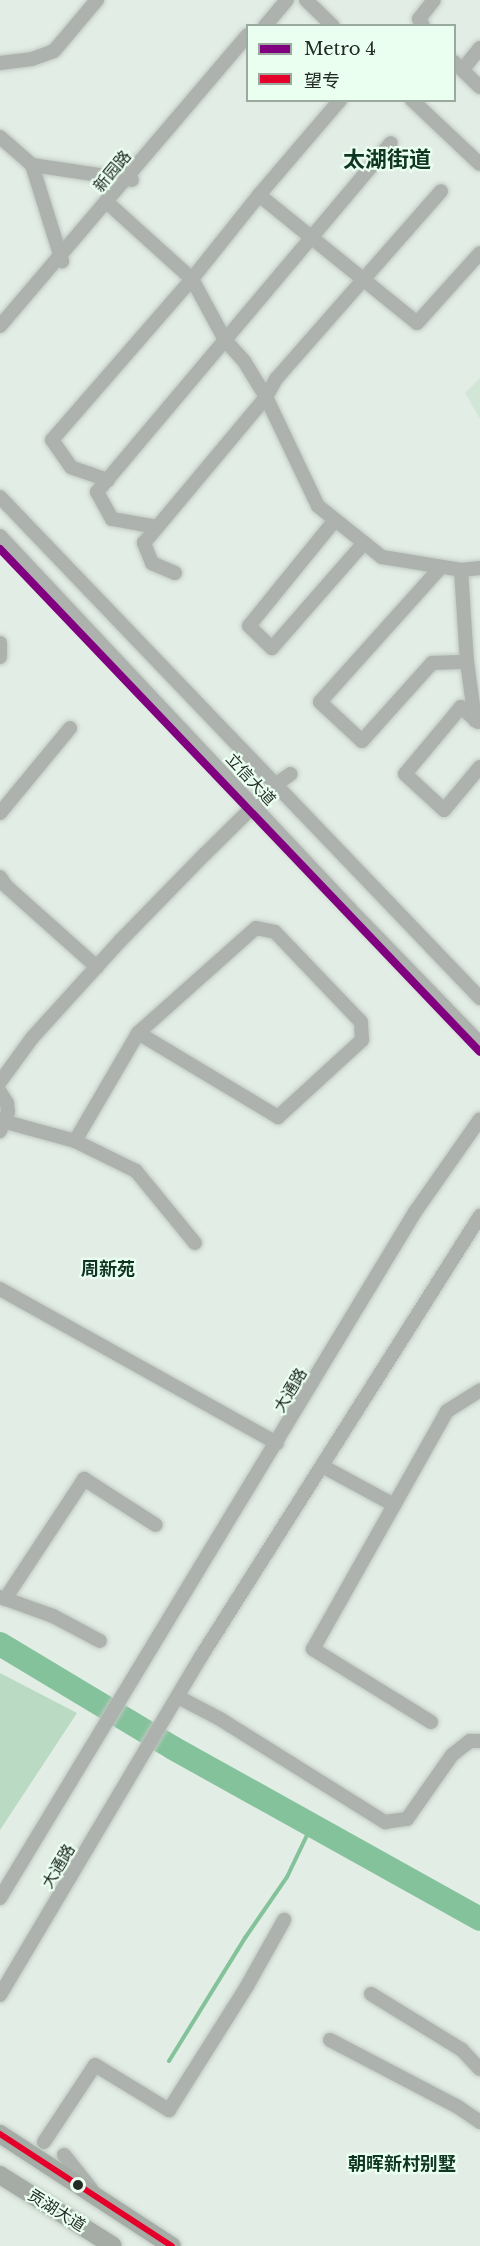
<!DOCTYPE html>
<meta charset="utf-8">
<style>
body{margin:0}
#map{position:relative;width:480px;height:2246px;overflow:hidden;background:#e2ede5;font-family:"Libre Baskerville","Noto Sans SC",serif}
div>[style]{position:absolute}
.built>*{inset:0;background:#d2e6d8}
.green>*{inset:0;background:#badac4}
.stream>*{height:4px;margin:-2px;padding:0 2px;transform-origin:2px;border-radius:2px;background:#84c29b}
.river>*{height:24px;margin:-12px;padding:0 12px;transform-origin:12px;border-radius:12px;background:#84c29b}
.roads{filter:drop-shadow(0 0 2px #c0c9c3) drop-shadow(0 0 2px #c0c9c3)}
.minor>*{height:14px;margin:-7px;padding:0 7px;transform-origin:7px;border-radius:7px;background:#adb2af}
.major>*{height:18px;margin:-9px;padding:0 9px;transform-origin:9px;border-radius:9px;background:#a5aca6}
.bus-1>*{height:6px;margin:-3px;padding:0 3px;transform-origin:3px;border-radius:3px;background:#e4002b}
.metro-1>*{height:8px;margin:-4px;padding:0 4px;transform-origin:4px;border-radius:4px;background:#800080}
.dots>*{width:16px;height:16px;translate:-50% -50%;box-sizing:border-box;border:3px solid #eafff0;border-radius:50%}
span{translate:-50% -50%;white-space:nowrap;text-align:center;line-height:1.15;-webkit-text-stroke:4.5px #eafff0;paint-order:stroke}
.street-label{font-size:16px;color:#222a24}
.neighbourhood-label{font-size:18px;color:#0f3620;font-weight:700}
.district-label{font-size:22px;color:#0f3620;font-weight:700}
.legend{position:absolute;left:246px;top:24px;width:210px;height:78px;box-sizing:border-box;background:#eafff0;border:2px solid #9aaa9e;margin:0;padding:8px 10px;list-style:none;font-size:18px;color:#222a24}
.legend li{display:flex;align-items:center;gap:12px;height:30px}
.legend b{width:30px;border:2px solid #9aaa9e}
</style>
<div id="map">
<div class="built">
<div style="clip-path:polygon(480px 378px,480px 419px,465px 393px)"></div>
</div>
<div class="green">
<div style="clip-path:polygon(0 1673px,77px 1713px,0 1830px)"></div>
</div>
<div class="stream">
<div style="left:169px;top:2061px;width:145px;rotate:-58.3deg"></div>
<div style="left:245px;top:1938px;width:74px;rotate:-55.5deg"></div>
<div style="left:287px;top:1877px;width:55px;rotate:-64.4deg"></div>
</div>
<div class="river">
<div style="left:0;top:1644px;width:202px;rotate:31deg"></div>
<div style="left:173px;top:1748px;width:351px;rotate:29.1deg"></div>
</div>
<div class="roads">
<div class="minor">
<div style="left:306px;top:0;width:37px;rotate:44deg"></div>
<div style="left:265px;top:26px;width:34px;rotate:-50deg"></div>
<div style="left:423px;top:26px;width:8px;rotate:-120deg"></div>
<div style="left:419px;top:19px;width:24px;rotate:-52deg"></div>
<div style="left:454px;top:62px;width:36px;rotate:44deg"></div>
<div style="left:0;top:63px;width:32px;rotate:-7deg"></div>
<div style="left:32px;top:59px;width:23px;rotate:-20deg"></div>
<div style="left:54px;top:51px;width:67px;rotate:-49.9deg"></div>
<div style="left:463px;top:69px;width:27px;rotate:-51deg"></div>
<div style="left:412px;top:100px;width:93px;rotate:43.3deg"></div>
<div style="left:0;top:137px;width:43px;rotate:41.2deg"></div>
<div style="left:32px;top:165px;width:101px;rotate:72.6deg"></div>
<div style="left:32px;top:165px;width:101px;rotate:8.5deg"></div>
<div style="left:259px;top:195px;width:203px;rotate:39deg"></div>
<div style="left:417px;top:323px;width:94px;rotate:-48deg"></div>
<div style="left:110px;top:205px;width:110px;rotate:42.1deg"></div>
<div style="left:192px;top:279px;width:69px;rotate:61.6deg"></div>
<div style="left:225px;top:340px;width:28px;rotate:48deg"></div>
<div style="left:244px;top:361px;width:42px;rotate:58.6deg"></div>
<div style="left:266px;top:397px;width:121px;rotate:64.5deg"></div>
<div style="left:318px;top:506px;width:82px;rotate:38.6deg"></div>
<div style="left:382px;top:557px;width:80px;rotate:9.3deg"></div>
<div style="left:461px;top:570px;width:19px;rotate:-6deg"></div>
<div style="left:0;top:326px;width:382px;rotate:-49.6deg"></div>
<div style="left:108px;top:480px;width:39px;rotate:-161deg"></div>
<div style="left:71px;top:467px;width:33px;rotate:-125deg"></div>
<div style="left:52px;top:440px;width:213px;rotate:-49deg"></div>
<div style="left:192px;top:279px;width:107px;rotate:-51.4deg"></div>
<div style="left:259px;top:195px;width:125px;rotate:-49.5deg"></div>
<div style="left:0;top:497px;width:694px;rotate:46.23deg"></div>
<div style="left:335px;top:520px;width:136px;rotate:129.1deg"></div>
<div style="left:249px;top:626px;width:32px;rotate:44deg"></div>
<div style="left:272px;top:648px;width:140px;rotate:-48.8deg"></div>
<div style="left:157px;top:527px;width:46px;rotate:-169.9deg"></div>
<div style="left:112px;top:519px;width:31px;rotate:-119deg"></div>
<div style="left:97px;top:492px;width:456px;rotate:-49.9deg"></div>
<div style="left:0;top:536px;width:511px;rotate:46.82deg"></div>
<div style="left:350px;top:909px;width:187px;rotate:45.9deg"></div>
<div style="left:441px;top:567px;width:181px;rotate:131.9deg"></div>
<div style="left:320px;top:702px;width:57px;rotate:42.9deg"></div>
<div style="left:362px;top:741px;width:105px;rotate:-48.1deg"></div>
<div style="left:432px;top:663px;width:35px;rotate:-2deg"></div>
<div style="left:467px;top:662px;width:59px;rotate:82.1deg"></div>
<div style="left:461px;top:570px;width:92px;rotate:86.3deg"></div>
<div style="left:175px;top:573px;width:25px;rotate:-157deg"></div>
<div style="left:152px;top:563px;width:22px;rotate:-112deg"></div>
<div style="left:144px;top:543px;width:190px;rotate:-50.1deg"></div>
<div style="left:266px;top:397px;width:21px;rotate:-61deg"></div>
<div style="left:276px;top:379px;width:250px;rotate:-48.7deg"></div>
<div style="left:0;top:643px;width:14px;rotate:90deg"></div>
<div style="left:478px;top:722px;width:23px;rotate:-139deg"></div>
<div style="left:461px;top:707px;width:87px;rotate:129.9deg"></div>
<div style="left:405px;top:774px;width:53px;rotate:42.7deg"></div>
<div style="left:444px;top:810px;width:56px;rotate:-50.1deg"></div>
<div style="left:0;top:813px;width:110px;rotate:-50.5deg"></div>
<div style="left:0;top:877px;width:11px;rotate:56deg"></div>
<div style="left:6px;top:886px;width:122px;rotate:41.7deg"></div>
<div style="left:0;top:1082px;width:54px;rotate:-54deg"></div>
<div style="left:32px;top:1038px;width:131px;rotate:-47.8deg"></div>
<div style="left:120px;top:941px;width:122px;rotate:-45.7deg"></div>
<div style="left:205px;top:854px;width:98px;rotate:-44.6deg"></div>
<div style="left:275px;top:785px;width:19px;rotate:-35deg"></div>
<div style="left:0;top:1092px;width:13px;rotate:58deg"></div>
<div style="left:7px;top:1103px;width:9px;rotate:84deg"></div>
<div style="left:8px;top:1112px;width:21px;rotate:113deg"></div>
<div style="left:6px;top:1122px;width:72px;rotate:15.4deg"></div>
<div style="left:75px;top:1141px;width:68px;rotate:26.2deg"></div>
<div style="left:136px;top:1171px;width:93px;rotate:50.7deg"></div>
<div style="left:75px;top:1141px;width:125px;rotate:-59.7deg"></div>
<div style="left:138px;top:1033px;width:158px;rotate:-41.7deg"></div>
<div style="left:256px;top:928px;width:19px;rotate:12deg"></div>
<div style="left:275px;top:932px;width:124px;rotate:46.3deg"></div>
<div style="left:361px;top:1022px;width:18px;rotate:87deg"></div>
<div style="left:362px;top:1040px;width:114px;rotate:137.5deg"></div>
<div style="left:278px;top:1117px;width:163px;rotate:-149deg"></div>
<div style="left:0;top:1289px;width:317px;rotate:29.1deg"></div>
<div style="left:322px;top:1466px;width:82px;rotate:28.4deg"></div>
<div style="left:0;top:1597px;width:56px;rotate:19.7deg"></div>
<div style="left:53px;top:1616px;width:53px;rotate:28deg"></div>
<div style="left:5px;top:1599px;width:144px;rotate:-56.6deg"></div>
<div style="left:84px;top:1479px;width:85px;rotate:32.6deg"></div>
<div style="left:178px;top:1697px;width:47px;rotate:27.6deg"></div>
<div style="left:220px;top:1719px;width:195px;rotate:32deg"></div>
<div style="left:385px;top:1822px;width:22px;rotate:-8deg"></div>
<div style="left:407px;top:1819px;width:78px;rotate:-54.9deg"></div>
<div style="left:452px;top:1755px;width:23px;rotate:-38deg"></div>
<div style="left:470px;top:1741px;width:10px"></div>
<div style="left:431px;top:1722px;width:139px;rotate:-148.3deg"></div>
<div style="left:313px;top:1649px;width:273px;rotate:-60.6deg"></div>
<div style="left:447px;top:1411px;width:39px;rotate:-32deg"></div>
<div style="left:0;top:1898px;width:802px;rotate:-58.83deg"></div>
<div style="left:415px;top:1212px;width:113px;rotate:-55deg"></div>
<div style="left:371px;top:1994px;width:107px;rotate:31.6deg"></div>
<div style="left:462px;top:2050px;width:26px;rotate:47deg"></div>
<div style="left:0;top:1995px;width:395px;rotate:-59.3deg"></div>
<div style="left:202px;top:1655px;width:520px;rotate:-57.66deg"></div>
<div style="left:330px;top:2040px;width:144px;rotate:27.6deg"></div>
<div style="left:458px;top:2107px;width:27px;rotate:34deg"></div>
<div style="left:44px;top:2142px;width:92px;rotate:-56.5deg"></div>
<div style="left:95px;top:2065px;width:87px;rotate:31.3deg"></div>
<div style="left:169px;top:2110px;width:146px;rotate:-57.8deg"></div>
<div style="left:247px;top:1986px;width:76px;rotate:-60.7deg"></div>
<div style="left:64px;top:2155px;width:45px;rotate:51.3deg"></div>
</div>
<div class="major">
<div style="left:0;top:2134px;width:205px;rotate:33.1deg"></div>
<div style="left:0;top:2175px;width:133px;rotate:32.1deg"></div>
</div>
</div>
<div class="bus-1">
<div style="left:0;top:2134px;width:205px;rotate:33.1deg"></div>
</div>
<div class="metro-1">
<div style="left:0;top:549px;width:695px;rotate:46.34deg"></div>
</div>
<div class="dots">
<div style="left:78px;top:2185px;background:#222a24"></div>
</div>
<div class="street-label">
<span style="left:112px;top:171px;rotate:-50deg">新园路</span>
<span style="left:251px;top:779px;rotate:47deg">立信大道</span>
<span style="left:290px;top:1390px;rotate:-59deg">大通路</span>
<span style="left:58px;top:1866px;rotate:-59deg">大通路</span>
<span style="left:57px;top:2210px;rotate:32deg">贡湖大道</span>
</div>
<div class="neighbourhood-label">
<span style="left:108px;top:1269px">周新苑</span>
<span style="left:402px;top:2164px">朝晖新村别墅</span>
</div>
<div class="district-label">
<span style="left:387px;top:160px">太湖街道</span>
</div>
<ul class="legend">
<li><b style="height:8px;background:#800080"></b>Metro 4</li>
<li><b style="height:8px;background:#e4002b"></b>望专</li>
</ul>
</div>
